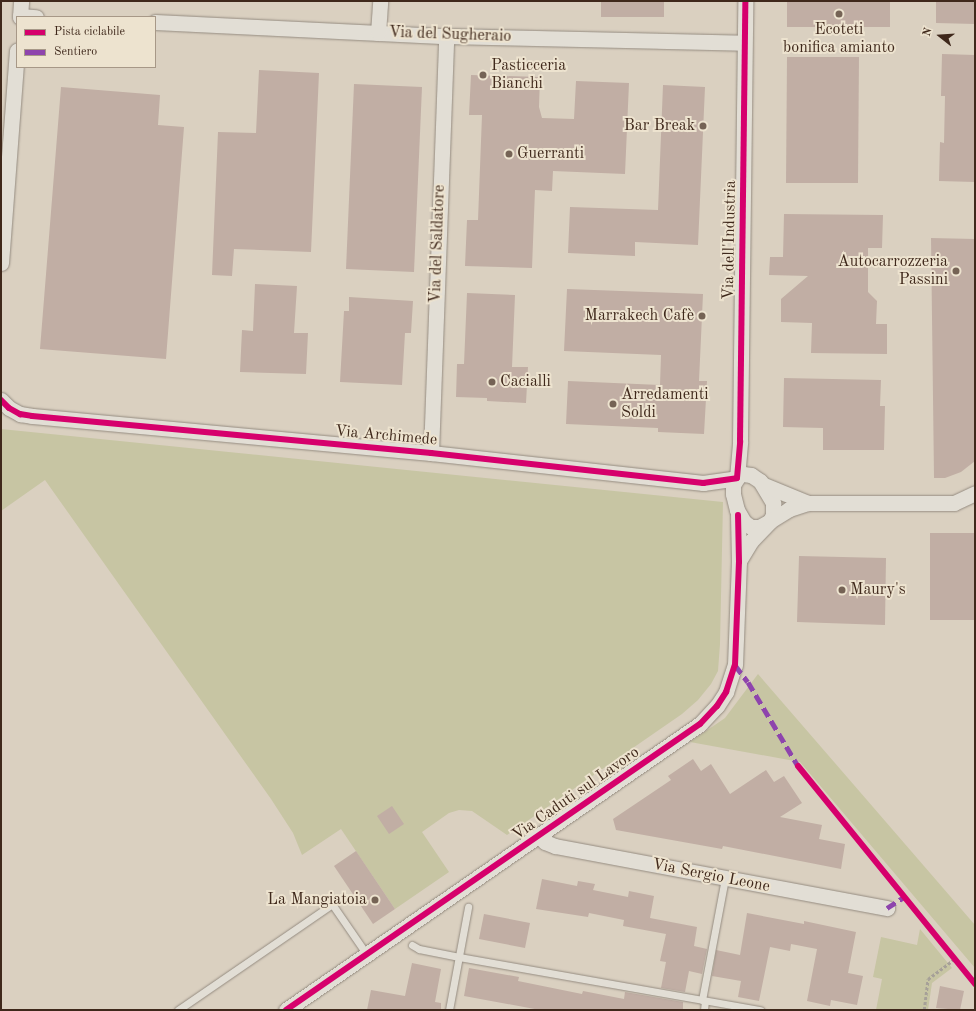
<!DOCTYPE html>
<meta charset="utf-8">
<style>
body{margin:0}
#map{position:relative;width:976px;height:1011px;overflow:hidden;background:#dad0c0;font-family:"Old Standard TT",serif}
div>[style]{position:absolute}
.green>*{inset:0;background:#c7c5a3}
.building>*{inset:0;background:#c1aea4}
.path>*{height:2.5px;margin-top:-1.25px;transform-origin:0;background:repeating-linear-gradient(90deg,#a6a098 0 3px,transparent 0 5px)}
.roads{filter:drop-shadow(0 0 1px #958c81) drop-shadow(0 0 1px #958c81)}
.service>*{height:7px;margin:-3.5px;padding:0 3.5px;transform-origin:3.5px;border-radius:3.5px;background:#e2ded5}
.minor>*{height:15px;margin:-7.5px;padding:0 7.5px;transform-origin:7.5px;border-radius:7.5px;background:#e2ded5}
.quiet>*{height:5px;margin-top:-2.5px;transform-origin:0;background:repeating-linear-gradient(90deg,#8e44ad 0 10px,transparent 0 15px)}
.cycleway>*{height:6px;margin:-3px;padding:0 3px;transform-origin:3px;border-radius:3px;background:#d6006c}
.dots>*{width:11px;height:11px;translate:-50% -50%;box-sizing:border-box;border:2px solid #ede3cf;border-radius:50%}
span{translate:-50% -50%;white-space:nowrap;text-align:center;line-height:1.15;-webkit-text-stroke:4px #ede3cf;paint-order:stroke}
.poi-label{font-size:16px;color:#3f281b}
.left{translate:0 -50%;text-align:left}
.right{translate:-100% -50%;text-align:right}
.street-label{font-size:16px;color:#3f281b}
.frame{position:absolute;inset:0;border:2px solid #3f281b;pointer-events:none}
.legend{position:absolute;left:16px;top:16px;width:140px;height:52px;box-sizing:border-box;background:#ede3cf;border:1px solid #a79887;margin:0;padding:5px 7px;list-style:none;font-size:12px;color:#3f281b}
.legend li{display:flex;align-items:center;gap:8px;height:20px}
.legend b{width:20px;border:1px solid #a79887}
.north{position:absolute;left:920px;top:16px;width:40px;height:40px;-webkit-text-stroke:3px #ede3cf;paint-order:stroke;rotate:287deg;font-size:11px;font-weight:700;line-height:16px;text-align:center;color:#3f281b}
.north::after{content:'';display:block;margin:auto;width:14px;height:18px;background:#3f281b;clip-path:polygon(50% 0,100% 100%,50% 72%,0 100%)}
</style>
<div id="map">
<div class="green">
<div style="clip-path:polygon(1px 429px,723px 502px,720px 644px,718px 671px,711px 684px,698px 700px,682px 714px,507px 835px,472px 811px,459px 810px,449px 813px,422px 832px,449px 872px,395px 909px,341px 829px,302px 855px,293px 833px,271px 799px,45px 480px,1px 511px)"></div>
<div style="clip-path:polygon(758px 674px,975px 925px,975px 968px,800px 762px,690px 742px,725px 718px)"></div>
<div style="clip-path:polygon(920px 929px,952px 968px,932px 983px,928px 1010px,876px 1010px,882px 979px,873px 977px,881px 937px,917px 945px)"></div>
</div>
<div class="building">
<div style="clip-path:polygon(601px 1px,664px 1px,664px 17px,601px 17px)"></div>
<div style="clip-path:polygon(787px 1px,890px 1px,890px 27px,787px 27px)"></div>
<div style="clip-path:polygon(936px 1px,975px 1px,975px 24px,936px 23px)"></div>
<div style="clip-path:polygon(942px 54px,975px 55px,975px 182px,939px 181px,940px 142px,944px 143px,945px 96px,941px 96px)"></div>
<div style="clip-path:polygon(787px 57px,859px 57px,858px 183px,786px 183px)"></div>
<div style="clip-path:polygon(259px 70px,319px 73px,311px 252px,234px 249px,232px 276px,212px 275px,218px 132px,256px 133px)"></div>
<div style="clip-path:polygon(471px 75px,540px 77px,539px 107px,542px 118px,574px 119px,576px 81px,629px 83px,625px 174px,553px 171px,552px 191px,535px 190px,532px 268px,465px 266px,467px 220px,478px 220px,482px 115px,469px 115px)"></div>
<div style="clip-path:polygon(354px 84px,422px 87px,414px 272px,346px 269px)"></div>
<div style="clip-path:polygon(663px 85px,705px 87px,698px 245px,635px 242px,635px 256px,568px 253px,570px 207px,658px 210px)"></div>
<div style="clip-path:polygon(61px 87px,160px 95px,158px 125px,184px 127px,166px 359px,40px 349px)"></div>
<div style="clip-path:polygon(784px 214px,883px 215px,882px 248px,868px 248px,868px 292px,877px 301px,876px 324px,887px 324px,887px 354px,811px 353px,812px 323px,781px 322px,781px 299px,808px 276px,769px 275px,770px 257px,783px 257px)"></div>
<div style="clip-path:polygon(931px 238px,975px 239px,975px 461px,961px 472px,945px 478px,934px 478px)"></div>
<div style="clip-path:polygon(255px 284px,297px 286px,294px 333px,308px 333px,306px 374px,240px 372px,242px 330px,253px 331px)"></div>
<div style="clip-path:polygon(567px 289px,703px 294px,699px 381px,707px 381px,704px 434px,658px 432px,658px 428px,566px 424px,568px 381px,660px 385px,661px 355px,564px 351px)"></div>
<div style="clip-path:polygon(467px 293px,515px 295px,512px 367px,528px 367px,526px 403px,487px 401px,487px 398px,456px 397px,457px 364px,464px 364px)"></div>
<div style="clip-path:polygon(349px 297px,413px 301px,411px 333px,405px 333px,402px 385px,340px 382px,344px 311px,349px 311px)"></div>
<div style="clip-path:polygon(784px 378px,881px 380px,880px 406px,885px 406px,884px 450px,823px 450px,823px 428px,783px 427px)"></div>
<div style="clip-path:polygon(930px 533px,975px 533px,975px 620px,930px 620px)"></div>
<div style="clip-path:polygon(799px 556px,886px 558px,885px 625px,797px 622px)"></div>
<div style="clip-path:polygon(693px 759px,701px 771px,711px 764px,730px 794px,766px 770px,774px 782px,784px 776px,802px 803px,780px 817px,822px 825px,819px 839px,845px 844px,841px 869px,723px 846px,722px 849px,616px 830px,613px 819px,671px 780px,668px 776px)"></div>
<div style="clip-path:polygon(392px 806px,404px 824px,389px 834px,377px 816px)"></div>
<div style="clip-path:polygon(356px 851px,395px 909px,373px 924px,334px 866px)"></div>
<div style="clip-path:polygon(542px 879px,577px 886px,578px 881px,595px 884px,593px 890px,628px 897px,629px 891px,654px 896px,650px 918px,697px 927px,694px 946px,707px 949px,702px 974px,689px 971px,685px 992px,661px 988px,666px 962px,660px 961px,666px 934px,623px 926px,624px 920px,589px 913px,588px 917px,536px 909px)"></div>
<div style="clip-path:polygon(747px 913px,804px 924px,804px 921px,856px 932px,848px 973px,863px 976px,857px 1005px,831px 1000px,830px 1006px,807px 1001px,817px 949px,791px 944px,790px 951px,770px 947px,759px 1001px,738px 997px,741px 981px,712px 976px,716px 950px,740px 955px)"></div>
<div style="clip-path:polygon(484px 914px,530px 923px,525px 948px,479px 939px)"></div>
<div style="clip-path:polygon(412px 963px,441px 969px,435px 1002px,441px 1003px,441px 1010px,367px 1010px,371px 990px,405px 996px)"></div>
<div style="clip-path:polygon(469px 968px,519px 977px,518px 981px,582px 994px,583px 991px,624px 999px,625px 992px,683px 1002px,683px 1010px,540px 1010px,464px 996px)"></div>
<div style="clip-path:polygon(940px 986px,964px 991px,960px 1010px,936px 1008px)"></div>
</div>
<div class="path">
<div style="left:798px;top:766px;width:281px;rotate:50.9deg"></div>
<div style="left:924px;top:1010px;width:31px;rotate:-83deg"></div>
<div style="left:928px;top:979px;width:34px;rotate:-37deg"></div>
</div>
<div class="roads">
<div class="service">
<div style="left:412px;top:945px;width:8px;rotate:30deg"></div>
<div style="left:419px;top:949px;width:41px;rotate:11.3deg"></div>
<div style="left:459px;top:957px;width:306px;rotate:10deg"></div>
<div style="left:702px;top:1000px;width:124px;rotate:-79.3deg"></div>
<div style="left:178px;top:1010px;width:187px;rotate:-34.5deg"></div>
<div style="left:332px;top:904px;width:62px;rotate:55.5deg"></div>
<div style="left:449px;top:1010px;width:105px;rotate:-79.5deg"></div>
<div style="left:704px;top:1010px;width:9px;rotate:-84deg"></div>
</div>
<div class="minor">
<div style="left:20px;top:16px;width:16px;rotate:4deg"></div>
<div style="left:20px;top:17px;width:16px;rotate:-86deg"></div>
<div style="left:155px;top:22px;width:291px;rotate:2.8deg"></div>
<div style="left:446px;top:36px;width:298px;rotate:1.3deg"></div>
<div style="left:378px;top:33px;width:32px;rotate:-86deg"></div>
<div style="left:1px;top:263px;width:213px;rotate:-85.7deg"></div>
<div style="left:1px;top:400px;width:11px;rotate:45deg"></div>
<div style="left:9px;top:408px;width:13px;rotate:29deg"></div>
<div style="left:20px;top:414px;width:12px;rotate:9deg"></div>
<div style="left:32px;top:416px;width:401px;rotate:5.3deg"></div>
<div style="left:431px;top:453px;width:274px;rotate:6.3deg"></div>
<div style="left:703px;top:483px;width:34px;rotate:-8deg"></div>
<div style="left:737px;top:478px;width:37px;rotate:-85deg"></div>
<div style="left:740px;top:441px;width:440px;rotate:-89.3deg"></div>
<div style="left:431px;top:453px;width:417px;rotate:-87.9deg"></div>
<div style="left:743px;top:474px;width:8px;rotate:7deg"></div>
<div style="left:751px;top:475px;width:11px;rotate:34deg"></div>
<div style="left:760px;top:481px;width:26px;rotate:59deg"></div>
<div style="left:773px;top:503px;width:12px;rotate:90deg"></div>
<div style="left:773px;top:515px;width:7px;rotate:117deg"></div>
<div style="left:770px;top:521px;width:13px;rotate:151deg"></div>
<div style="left:759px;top:527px;width:8px;rotate:180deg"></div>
<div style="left:751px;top:527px;width:9px;rotate:-144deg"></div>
<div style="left:744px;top:522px;width:14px;rotate:-120deg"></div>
<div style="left:737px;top:510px;width:16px;rotate:-104deg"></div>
<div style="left:733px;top:494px;width:9px;rotate:-90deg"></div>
<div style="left:733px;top:485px;width:12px;rotate:-59deg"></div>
<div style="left:739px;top:475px;width:4px;rotate:-14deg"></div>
<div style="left:764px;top:485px;width:48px;rotate:22.2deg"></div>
<div style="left:739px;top:561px;width:23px;rotate:-59deg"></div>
<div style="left:751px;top:541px;width:28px;rotate:-46deg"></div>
<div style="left:770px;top:521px;width:22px;rotate:-32deg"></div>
<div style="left:789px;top:509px;width:20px;rotate:-18deg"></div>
<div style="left:808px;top:503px;width:146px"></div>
<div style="left:954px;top:503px;width:23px;rotate:-25deg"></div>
<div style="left:539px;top:836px;width:8px;rotate:45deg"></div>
<div style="left:545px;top:842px;width:11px;rotate:22deg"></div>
<div style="left:555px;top:846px;width:338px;rotate:10.6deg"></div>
<div style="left:286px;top:1010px;width:503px;rotate:-34.64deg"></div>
<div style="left:700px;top:724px;width:25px;rotate:-47deg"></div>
<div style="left:717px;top:706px;width:17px;rotate:-57deg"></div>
<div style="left:726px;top:692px;width:28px;rotate:-72deg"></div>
<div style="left:735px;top:665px;width:103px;rotate:-87.8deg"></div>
<div style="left:739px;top:562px;width:47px;rotate:-91.2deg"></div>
</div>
</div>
<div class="quiet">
<div style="left:735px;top:665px;width:21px;rotate:53deg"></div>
<div style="left:748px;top:682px;width:98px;rotate:59.2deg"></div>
<div style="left:887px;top:908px;width:20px;rotate:-33deg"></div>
</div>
<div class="cycleway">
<div style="left:1px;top:400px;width:11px;rotate:45deg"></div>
<div style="left:9px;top:408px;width:13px;rotate:29deg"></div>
<div style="left:20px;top:414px;width:12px;rotate:9deg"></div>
<div style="left:32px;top:416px;width:401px;rotate:5.3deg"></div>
<div style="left:431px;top:453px;width:274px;rotate:6.3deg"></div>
<div style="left:703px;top:483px;width:34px;rotate:-8deg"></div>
<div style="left:737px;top:478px;width:37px;rotate:-85deg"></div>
<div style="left:740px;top:441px;width:440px;rotate:-89.3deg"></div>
<div style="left:798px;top:766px;width:281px;rotate:50.9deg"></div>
<div style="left:286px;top:1010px;width:503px;rotate:-34.64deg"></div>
<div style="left:700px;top:724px;width:25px;rotate:-47deg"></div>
<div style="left:717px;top:706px;width:17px;rotate:-57deg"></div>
<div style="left:726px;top:692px;width:28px;rotate:-72deg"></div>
<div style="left:735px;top:665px;width:103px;rotate:-87.8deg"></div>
<div style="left:739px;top:562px;width:47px;rotate:-91.2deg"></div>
</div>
<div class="dots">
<div style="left:839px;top:14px;background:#756355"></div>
<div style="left:483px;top:75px;background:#756355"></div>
<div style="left:703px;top:126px;background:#756355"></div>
<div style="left:509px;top:154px;background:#756355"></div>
<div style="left:956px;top:271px;background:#756355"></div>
<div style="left:702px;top:316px;background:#756355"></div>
<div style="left:492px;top:382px;background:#756355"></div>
<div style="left:613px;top:404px;background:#756355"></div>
<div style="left:842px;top:590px;background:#756355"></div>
<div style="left:375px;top:900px;background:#756355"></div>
</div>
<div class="poi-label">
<span style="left:839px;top:39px">Ecoteti<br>bonifica amianto</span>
<span class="left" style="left:491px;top:75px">Pasticceria<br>Bianchi</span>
<span class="right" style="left:695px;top:126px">Bar Break</span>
<span class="left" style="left:517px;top:154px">Guerranti</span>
<span class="right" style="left:948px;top:271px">Autocarrozzeria<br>Passini</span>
<span class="right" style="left:694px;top:316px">Marrakech Cafè</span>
<span class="left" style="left:500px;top:382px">Cacialli</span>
<span class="left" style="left:621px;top:404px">Arredamenti<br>Soldi</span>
<span class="left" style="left:850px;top:590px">Maury's</span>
<span class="right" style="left:367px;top:900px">La Mangiatoia</span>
</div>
<div class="street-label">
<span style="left:450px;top:35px;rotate:2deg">Via del Sugheraio</span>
<span style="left:730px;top:240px;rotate:-89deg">Via dell'Industria</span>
<span style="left:438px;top:244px;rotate:-88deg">Via del Saldatore</span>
<span style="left:386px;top:436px;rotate:5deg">Via Archimede</span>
<span style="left:576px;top:794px;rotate:-35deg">Via Caduti sul Lavoro</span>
<span style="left:711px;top:876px;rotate:11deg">Via Sergio Leone</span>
</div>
<div class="frame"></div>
<ul class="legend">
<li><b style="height:5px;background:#d6006c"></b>Pista ciclabile</li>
<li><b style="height:5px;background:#8e44ad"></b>Sentiero</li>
</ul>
<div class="north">N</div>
</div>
